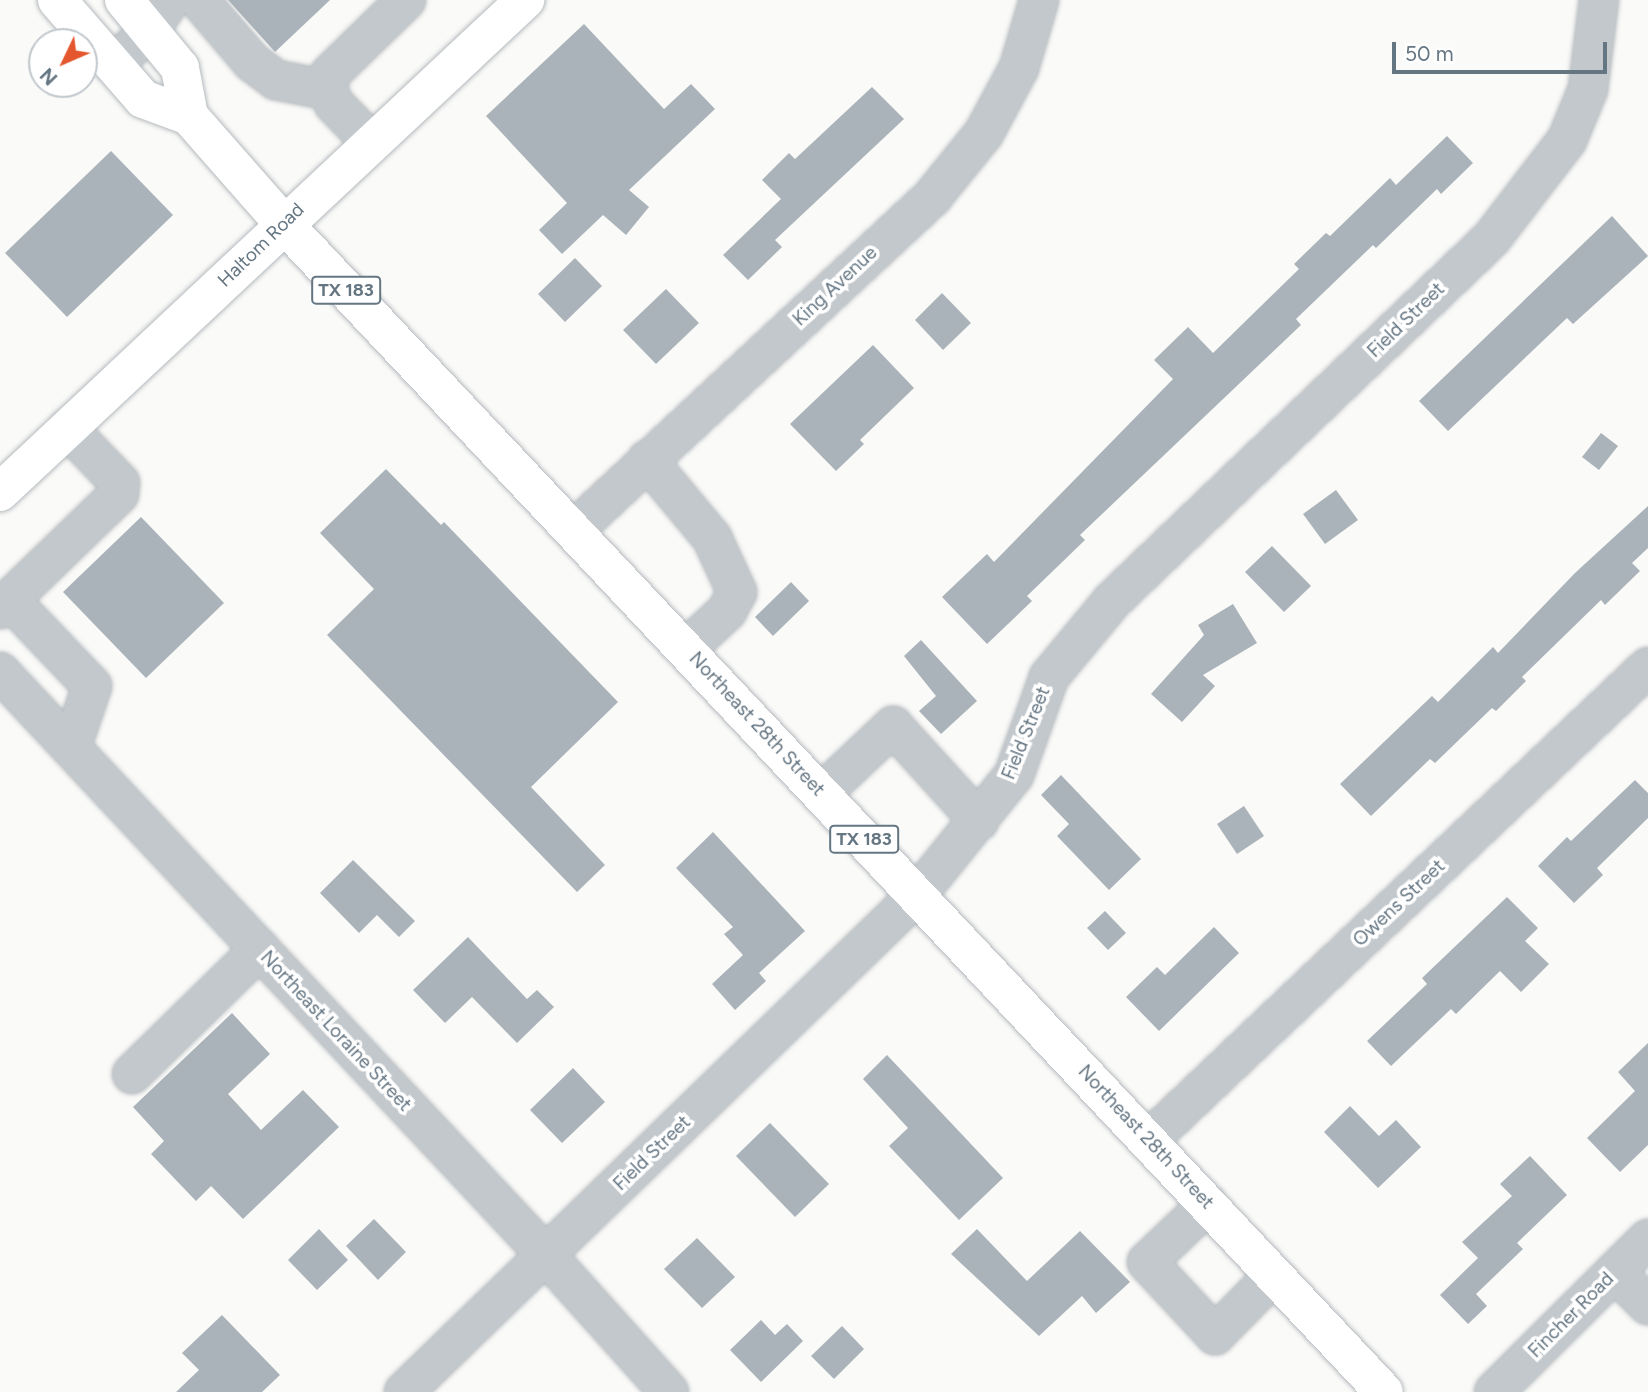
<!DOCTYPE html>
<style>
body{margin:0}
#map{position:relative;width:1648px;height:1392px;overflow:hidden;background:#fafaf8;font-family:Figtree,sans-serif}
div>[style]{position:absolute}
.building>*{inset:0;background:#aab3b9}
.roads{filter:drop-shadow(0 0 2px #b5babe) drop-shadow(0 0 2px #b5babe)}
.minor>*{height:38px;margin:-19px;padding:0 19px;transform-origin:19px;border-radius:19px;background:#c3c8cc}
.major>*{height:38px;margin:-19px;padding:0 19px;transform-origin:19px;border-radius:19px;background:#fff}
span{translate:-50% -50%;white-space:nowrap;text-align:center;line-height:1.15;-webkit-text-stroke:7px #fff;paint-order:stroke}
.shield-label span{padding:2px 5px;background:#fff;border:2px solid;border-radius:5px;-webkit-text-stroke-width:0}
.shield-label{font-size:18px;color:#657683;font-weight:700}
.street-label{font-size:19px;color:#657683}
.north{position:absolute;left:28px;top:28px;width:70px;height:70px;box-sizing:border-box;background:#fff;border:2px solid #c1c8cd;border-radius:50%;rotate:226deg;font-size:19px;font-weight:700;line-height:28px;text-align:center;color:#657683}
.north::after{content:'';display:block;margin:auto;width:24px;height:32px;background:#e4572e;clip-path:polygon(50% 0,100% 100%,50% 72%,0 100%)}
.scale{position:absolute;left:1392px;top:42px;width:215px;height:32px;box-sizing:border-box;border:4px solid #657683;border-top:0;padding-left:9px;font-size:21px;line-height:24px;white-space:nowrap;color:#657683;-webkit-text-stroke:5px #fff;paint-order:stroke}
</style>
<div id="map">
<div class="building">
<div style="clip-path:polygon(228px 0,330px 0,275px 52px)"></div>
<div style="clip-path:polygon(584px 24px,664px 109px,691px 84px,715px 109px,629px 190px,649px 207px,626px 235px,603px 215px,562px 254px,539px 230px,567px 203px,486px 116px)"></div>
<div style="clip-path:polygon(872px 87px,904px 119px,775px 240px,782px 247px,748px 280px,723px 255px,781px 199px,762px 180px,789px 153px,795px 159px)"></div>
<div style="clip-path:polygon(1447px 136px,1473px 163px,1441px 194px,1437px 189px,1376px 248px,1373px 245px,1296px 319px,1301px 325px,1080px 535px,1085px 540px,1027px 596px,1032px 601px,987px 644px,942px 597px,987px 554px,994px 562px,1173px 379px,1154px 360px,1188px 327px,1213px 353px,1299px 269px,1294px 264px,1326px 233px,1330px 236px,1390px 178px,1396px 185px)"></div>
<div style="clip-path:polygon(111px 151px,173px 215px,67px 317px,5px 253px)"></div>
<div style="clip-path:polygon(1612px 216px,1648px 256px,1573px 324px,1567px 318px,1448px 431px,1419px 401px)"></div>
<div style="clip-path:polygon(575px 258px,602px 286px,565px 322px,538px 294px)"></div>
<div style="clip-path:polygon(666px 289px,699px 323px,656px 364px,623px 330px)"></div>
<div style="clip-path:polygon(942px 293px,971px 323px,943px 350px,915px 320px)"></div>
<div style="clip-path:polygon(873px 345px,914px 388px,860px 440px,864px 444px,836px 471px,790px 424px)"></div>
<div style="clip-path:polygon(1601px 433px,1618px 446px,1599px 470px,1582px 457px)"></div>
<div style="clip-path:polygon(386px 469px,441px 525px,444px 522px,618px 702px,531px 787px,605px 865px,577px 892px,327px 635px,374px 589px,320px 533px)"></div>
<div style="clip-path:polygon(1336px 490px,1358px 520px,1325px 544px,1303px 514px)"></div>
<div style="clip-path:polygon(1648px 506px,1648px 548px,1632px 563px,1640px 571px,1605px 605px,1601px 600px,1522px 677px,1526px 681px,1496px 711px,1492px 708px,1435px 763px,1430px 759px,1371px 816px,1340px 784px,1432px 696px,1438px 702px,1493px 647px,1498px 653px,1575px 573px)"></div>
<div style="clip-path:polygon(141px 517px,224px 603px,146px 678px,63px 592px)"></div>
<div style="clip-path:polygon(1272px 546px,1311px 586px,1284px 612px,1245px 572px)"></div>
<div style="clip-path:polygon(791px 582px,809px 601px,773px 636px,755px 617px)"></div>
<div style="clip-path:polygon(1233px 604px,1257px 643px,1203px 675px,1215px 686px,1182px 722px,1151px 694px,1204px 635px,1198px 625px)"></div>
<div style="clip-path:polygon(921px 640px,977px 701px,941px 734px,919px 711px,936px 696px,904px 656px)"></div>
<div style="clip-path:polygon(1061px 775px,1141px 859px,1109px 890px,1057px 836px,1069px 824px,1041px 795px)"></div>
<div style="clip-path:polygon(1635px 780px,1648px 793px,1648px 818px,1597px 868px,1603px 875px,1574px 903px,1538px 866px,1567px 837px,1571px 841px)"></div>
<div style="clip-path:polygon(1244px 806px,1264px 836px,1237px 854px,1217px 824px)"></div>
<div style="clip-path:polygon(713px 832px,805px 931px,759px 973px,766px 981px,735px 1010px,712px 984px,743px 955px,724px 934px,733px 927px,676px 868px)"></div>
<div style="clip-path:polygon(353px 860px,415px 921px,399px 937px,377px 915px,359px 933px,320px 893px)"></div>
<div style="clip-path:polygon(1507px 897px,1538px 928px,1525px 941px,1549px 964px,1521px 992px,1500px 971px,1456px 1014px,1451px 1009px,1391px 1066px,1367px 1041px,1427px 984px,1422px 978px)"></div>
<div style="clip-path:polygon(1105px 911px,1126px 933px,1108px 950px,1087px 928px)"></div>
<div style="clip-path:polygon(1214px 927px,1239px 953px,1159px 1031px,1126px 997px,1157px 967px,1165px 975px)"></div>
<div style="clip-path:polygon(468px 937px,527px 999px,537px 990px,554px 1007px,517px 1043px,472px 997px,445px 1023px,413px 990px)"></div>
<div style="clip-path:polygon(232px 1013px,270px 1054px,228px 1094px,261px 1130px,303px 1090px,339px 1127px,243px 1219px,211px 1186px,196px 1201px,151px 1154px,164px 1141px,133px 1107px)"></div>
<div style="clip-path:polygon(1648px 1043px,1648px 1145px,1620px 1172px,1587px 1138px,1635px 1091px,1618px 1072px)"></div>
<div style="clip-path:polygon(887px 1055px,1003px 1178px,959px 1220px,889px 1146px,908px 1128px,863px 1079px)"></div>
<div style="clip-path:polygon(573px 1068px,605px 1102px,562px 1143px,530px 1110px)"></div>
<div style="clip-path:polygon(1350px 1106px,1379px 1136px,1396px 1120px,1421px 1147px,1378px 1188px,1324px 1132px)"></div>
<div style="clip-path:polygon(770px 1123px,829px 1184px,795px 1217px,736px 1156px)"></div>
<div style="clip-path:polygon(1530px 1156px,1567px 1195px,1517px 1243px,1523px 1249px,1476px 1294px,1487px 1306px,1468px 1324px,1440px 1295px,1478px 1258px,1462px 1242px,1512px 1196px,1500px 1184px)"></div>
<div style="clip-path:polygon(374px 1219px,406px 1252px,378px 1280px,346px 1246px)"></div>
<div style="clip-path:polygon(319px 1229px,348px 1260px,317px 1290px,288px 1260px)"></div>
<div style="clip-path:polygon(977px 1229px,1027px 1281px,1080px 1231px,1130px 1282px,1096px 1313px,1082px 1296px,1039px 1336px,951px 1254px)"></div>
<div style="clip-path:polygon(697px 1238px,735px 1277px,702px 1308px,664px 1269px)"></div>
<div style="clip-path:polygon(222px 1315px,280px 1375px,262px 1392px,176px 1392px,199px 1370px,182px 1353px)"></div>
<div style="clip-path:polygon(761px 1320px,775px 1335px,787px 1324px,803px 1341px,761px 1382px,730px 1350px)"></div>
<div style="clip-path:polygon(842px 1326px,864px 1349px,834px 1379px,811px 1356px)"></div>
</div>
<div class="roads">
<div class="minor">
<div style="left:199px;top:0;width:82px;rotate:49.5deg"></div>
<div style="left:252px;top:62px;width:30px;rotate:37deg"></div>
<div style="left:276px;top:80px;width:53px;rotate:10.9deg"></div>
<div style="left:113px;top:65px;width:51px;rotate:-43.4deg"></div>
<div style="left:150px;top:30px;width:36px;rotate:-56deg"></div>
<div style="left:371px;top:142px;width:53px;rotate:-134.2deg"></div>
<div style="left:334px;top:104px;width:15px;rotate:-113deg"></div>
<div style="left:328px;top:90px;width:16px;rotate:-83deg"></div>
<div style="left:330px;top:74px;width:106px;rotate:-44.2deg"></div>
<div style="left:647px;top:460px;width:102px;rotate:50.2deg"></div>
<div style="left:712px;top:538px;width:60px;rotate:65.2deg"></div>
<div style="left:737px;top:592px;width:21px;rotate:118deg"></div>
<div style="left:727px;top:611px;width:56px;rotate:137.2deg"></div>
<div style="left:573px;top:531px;width:492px;rotate:-42.9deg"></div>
<div style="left:933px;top:196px;width:81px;rotate:-51deg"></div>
<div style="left:984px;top:133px;width:74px;rotate:-61.7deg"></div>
<div style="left:1019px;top:68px;width:71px;rotate:-73.6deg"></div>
<div style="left:10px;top:600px;width:119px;rotate:46.4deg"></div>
<div style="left:92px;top:686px;width:65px;rotate:108.7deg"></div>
<div style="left:0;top:609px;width:165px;rotate:-44deg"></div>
<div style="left:119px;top:494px;width:11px;rotate:-85deg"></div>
<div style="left:120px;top:483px;width:76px;rotate:-133.9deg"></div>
<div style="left:0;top:672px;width:799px;rotate:46.88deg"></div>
<div style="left:546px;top:1255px;width:184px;rotate:48.1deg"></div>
<div style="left:822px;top:793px;width:98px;rotate:-43.3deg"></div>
<div style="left:893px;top:726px;width:128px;rotate:47.8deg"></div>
<div style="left:132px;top:1074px;width:179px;rotate:-44.3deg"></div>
<div style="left:1150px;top:1139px;width:686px;rotate:-43.46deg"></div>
<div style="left:1208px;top:1204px;width:84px;rotate:136.4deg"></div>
<div style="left:1147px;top:1262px;width:100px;rotate:47deg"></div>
<div style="left:1215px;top:1335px;width:84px;rotate:-45.5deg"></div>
<div style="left:1615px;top:1272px;width:47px;rotate:45deg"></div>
<div style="left:404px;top:1392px;width:714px;rotate:-44.09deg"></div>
<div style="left:917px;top:895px;width:154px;rotate:-51.1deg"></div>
<div style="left:1014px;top:775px;width:104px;rotate:-70.3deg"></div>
<div style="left:1049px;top:677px;width:100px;rotate:-50.3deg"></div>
<div style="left:1113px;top:600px;width:523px;rotate:-43.68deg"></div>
<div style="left:1491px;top:239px;width:125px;rotate:-52.5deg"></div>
<div style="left:1567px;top:140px;width:55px;rotate:-67.6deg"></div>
<div style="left:1588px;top:89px;width:90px;rotate:-83deg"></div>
<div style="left:1494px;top:1392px;width:217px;rotate:-44.8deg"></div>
</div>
<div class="major">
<div style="left:57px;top:0;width:131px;rotate:49deg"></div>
<div style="left:143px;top:99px;width:49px;rotate:20.3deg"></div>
<div style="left:189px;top:116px;width:144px;rotate:48.7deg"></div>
<div style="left:284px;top:224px;width:1604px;rotate:46.72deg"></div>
<div style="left:124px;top:0;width:88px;rotate:50.5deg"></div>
<div style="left:180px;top:68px;width:49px;rotate:79.4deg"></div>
<div style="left:0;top:492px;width:720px;rotate:-43.14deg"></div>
</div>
</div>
<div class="shield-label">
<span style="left:346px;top:290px">TX 183</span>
<span style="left:864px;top:839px">TX 183</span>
</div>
<div class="street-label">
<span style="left:261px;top:245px;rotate:-44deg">Haltom Road</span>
<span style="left:835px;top:286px;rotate:-43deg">King Avenue</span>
<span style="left:1406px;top:320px;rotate:-44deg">Field Street</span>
<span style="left:757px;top:724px;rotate:47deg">Northeast 28th Street</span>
<span style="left:1026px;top:733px;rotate:-68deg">Field Street</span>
<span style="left:1399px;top:903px;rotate:-43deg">Owens Street</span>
<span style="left:336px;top:1031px;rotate:47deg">Northeast Loraine Street</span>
<span style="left:1146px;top:1137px;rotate:47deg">Northeast 28th Street</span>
<span style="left:652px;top:1153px;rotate:-44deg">Field Street</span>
<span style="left:1571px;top:1315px;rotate:-45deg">Fincher Road</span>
</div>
<div class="north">N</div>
<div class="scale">50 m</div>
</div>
